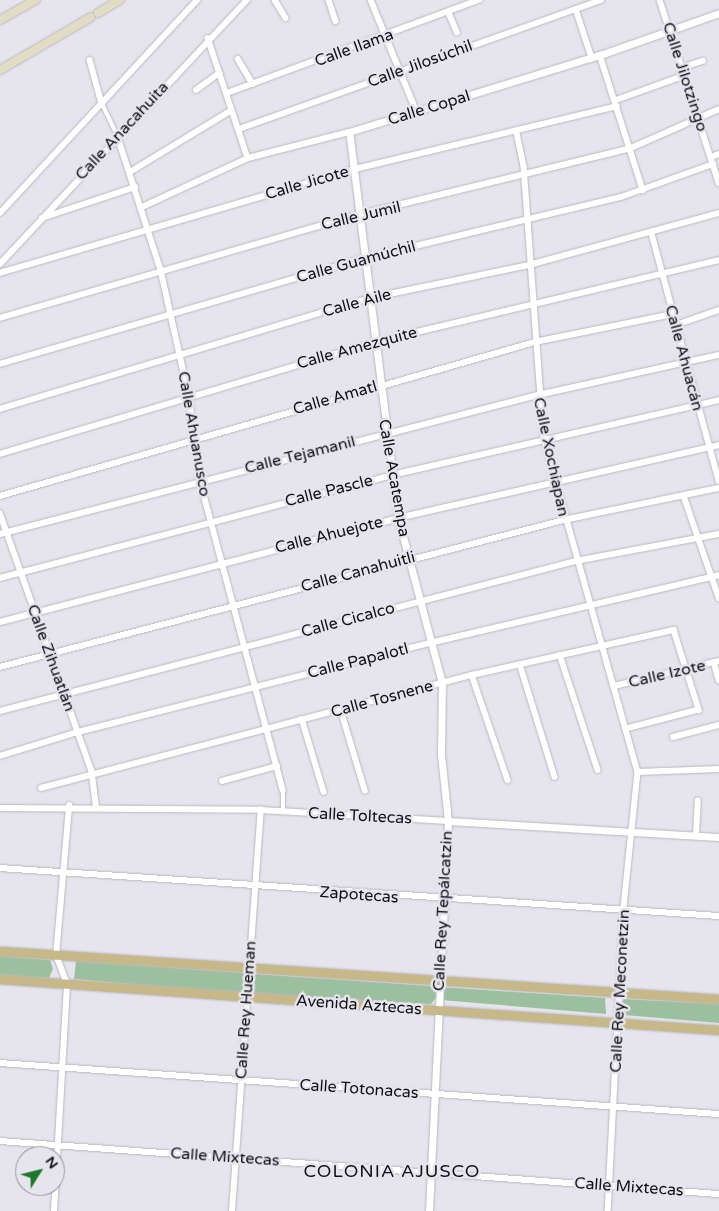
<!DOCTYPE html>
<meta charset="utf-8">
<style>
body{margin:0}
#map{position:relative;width:719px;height:1211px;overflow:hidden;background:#e6e5ee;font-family:"Varela Round",sans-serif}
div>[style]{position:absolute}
.green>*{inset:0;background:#9cc09e}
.roads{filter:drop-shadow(0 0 1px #b9b8c0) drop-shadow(0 0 1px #b9b8c0)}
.pedestrian>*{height:4px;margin:-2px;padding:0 2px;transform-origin:2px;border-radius:2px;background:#fff}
.minor>*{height:5.5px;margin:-2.75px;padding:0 2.75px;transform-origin:2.75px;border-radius:2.75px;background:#fff}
.tertiary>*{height:7px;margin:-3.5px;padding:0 3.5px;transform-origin:3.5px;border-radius:3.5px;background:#fff}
.secondary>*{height:8px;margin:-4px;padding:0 4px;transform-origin:4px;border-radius:4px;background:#e3dcc4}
.primary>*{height:9px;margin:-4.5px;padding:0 4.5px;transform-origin:4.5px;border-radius:4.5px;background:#c7b889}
span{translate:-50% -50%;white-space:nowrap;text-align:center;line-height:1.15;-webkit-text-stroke:5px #e6e5ee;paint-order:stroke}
.street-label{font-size:16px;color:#111013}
.neighbourhood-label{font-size:18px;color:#111013;letter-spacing:1px}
.north{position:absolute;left:15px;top:1146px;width:50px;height:50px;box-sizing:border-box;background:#e6e5ee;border:1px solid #919096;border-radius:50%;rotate:54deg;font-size:14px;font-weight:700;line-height:20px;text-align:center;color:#111013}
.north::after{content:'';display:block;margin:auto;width:18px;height:22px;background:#1b7929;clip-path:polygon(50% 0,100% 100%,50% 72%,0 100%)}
</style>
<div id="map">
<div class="green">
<div style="clip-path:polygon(0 956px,50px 960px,53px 969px,49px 978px,0 975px)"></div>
<div style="clip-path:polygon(76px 961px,246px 973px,244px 994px,74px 979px)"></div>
<div style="clip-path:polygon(255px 974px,431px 986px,438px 995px,431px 1004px,253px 994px)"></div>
<div style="clip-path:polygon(439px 987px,605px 998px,606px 1014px,441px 1000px)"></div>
<div style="clip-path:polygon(623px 999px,719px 1004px,719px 1023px,624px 1015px)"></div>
</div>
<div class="roads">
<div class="pedestrian">
<div style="left:102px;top:104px;width:37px;rotate:64deg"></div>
<div style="left:283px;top:811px;width:21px;rotate:-90deg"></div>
</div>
<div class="minor">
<div style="left:275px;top:0;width:21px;rotate:59deg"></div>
<div style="left:329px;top:0;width:22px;rotate:72deg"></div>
<div style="left:371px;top:0;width:121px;rotate:67.7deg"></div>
<div style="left:660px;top:0;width:192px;rotate:72.1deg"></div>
<div style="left:576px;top:9px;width:52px;rotate:71.9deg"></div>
<div style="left:449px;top:13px;width:21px;rotate:67deg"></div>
<div style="left:208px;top:38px;width:126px;rotate:71.6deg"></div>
<div style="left:600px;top:55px;width:142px;rotate:72.3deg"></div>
<div style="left:238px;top:59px;width:29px;rotate:59deg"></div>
<div style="left:90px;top:60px;width:46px;rotate:74.7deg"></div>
<div style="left:681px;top:68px;width:23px;rotate:-18deg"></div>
<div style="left:196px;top:90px;width:29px;rotate:-36deg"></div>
<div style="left:227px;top:93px;width:269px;rotate:-20.3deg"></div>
<div style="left:616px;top:100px;width:71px;rotate:-19.7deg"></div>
<div style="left:239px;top:129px;width:384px;rotate:-19.6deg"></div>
<div style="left:517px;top:133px;width:34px;rotate:78deg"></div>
<div style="left:524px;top:166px;width:273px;rotate:85.8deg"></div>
<div style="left:544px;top:438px;width:347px;rotate:74.3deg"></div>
<div style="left:638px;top:772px;width:137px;rotate:95.9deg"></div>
<div style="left:624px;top:908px;width:303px;rotate:93deg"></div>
<div style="left:118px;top:137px;width:140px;rotate:72.1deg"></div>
<div style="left:161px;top:270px;width:128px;rotate:77.4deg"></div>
<div style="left:189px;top:395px;width:86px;rotate:82.6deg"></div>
<div style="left:200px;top:480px;width:321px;rotate:75deg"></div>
<div style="left:711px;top:157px;width:9px;rotate:-21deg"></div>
<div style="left:130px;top:172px;width:119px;rotate:-31.3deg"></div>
<div style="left:142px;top:207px;width:117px;rotate:-24.8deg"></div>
<div style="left:248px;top:158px;width:104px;rotate:-14.4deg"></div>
<div style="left:0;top:213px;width:290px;rotate:-47.2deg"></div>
<div style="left:42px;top:218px;width:98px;rotate:-18.4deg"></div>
<div style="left:652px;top:234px;width:256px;rotate:74.8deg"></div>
<div style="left:0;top:264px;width:362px;rotate:-46.9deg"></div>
<div style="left:0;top:273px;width:370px;rotate:-16.3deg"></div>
<div style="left:355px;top:169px;width:269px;rotate:-13.5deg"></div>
<div style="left:0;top:318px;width:376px;rotate:-16.1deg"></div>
<div style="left:361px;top:214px;width:278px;rotate:-13.7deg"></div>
<div style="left:631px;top:148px;width:96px;rotate:-23.9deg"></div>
<div style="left:676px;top:325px;width:46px;rotate:-19.2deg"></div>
<div style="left:0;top:364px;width:380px;rotate:-16.2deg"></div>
<div style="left:365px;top:258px;width:263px;rotate:-13.4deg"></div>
<div style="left:621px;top:197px;width:98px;rotate:-19.7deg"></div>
<div style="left:0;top:409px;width:386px;rotate:-16.7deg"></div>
<div style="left:370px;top:298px;width:162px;rotate:-11.7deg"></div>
<div style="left:529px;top:265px;width:197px;rotate:-15.3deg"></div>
<div style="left:0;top:454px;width:391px;rotate:-16.6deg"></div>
<div style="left:375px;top:342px;width:354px;rotate:-13.4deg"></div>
<div style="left:0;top:496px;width:557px;rotate:-16.06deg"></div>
<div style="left:535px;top:342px;width:141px;rotate:-11.5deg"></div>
<div style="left:685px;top:499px;width:105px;rotate:71deg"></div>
<div style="left:0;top:513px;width:274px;rotate:70.4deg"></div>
<div style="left:92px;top:771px;width:34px;rotate:83deg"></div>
<div style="left:0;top:534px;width:556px;rotate:-14.49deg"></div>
<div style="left:538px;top:395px;width:185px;rotate:-12.5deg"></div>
<div style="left:0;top:578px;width:405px;rotate:-14.7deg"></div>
<div style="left:392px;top:475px;width:335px;rotate:-12.9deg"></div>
<div style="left:0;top:622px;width:411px;rotate:-14.6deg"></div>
<div style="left:398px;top:518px;width:329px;rotate:-12.8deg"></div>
<div style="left:560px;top:655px;width:121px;rotate:71.7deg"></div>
<div style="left:714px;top:662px;width:19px;rotate:74deg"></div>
<div style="left:520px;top:664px;width:118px;rotate:72.8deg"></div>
<div style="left:0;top:667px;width:583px;rotate:-14.61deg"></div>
<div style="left:564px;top:520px;width:158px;rotate:-11.7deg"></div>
<div style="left:472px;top:675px;width:111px;rotate:71.1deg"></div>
<div style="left:614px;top:686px;width:108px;rotate:-13.4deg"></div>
<div style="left:341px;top:710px;width:84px;rotate:73.3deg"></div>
<div style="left:0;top:711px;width:595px;rotate:-14.6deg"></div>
<div style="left:576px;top:561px;width:146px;rotate:-10.7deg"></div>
<div style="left:302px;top:719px;width:76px;rotate:73.2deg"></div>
<div style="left:673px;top:737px;width:48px;rotate:-14.6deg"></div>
<div style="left:0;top:756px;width:82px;rotate:-17.1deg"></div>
<div style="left:78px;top:732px;width:367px;rotate:-14.2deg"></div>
<div style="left:434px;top:642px;width:293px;rotate:-13.2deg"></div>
<div style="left:638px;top:772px;width:81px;rotate:-2.1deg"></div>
<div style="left:222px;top:781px;width:57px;rotate:-15.3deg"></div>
<div style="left:41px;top:788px;width:446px;rotate:-14.7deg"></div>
<div style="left:472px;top:675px;width:207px;rotate:-12.6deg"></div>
<div style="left:674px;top:630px;width:84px;rotate:72.6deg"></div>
<div style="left:699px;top:710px;width:75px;rotate:165.4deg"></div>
<div style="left:0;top:808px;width:261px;rotate:0.4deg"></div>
<div style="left:261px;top:810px;width:187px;rotate:3.4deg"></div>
<div style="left:696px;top:835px;width:34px;rotate:-87deg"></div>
<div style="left:0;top:868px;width:721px;rotate:3.82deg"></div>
<div style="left:0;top:1063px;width:721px;rotate:4.06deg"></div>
<div style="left:0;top:1141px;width:721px;rotate:4.22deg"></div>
<div style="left:54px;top:1211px;width:227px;rotate:-86.7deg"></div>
<div style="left:67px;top:984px;width:30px;rotate:-111deg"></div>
<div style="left:56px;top:956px;width:151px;rotate:-85deg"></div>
<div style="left:232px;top:1211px;width:402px;rotate:-85.9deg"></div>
</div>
<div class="tertiary">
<div style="left:448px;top:821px;width:271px;rotate:3.4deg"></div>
<div style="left:429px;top:1211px;width:390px;rotate:-87.2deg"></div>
<div style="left:448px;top:821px;width:67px;rotate:-96deg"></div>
<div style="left:441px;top:754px;width:71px;rotate:-89.2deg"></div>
<div style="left:442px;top:683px;width:171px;rotate:-104.9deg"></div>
<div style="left:398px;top:518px;width:389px;rotate:-97.2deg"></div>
<div style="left:349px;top:132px;width:263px;rotate:-17.1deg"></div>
<div style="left:600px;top:55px;width:126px;rotate:-19.4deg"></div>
</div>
<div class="secondary">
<div style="left:98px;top:13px;width:26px;rotate:-31deg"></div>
<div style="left:0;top:20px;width:41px;rotate:-29.1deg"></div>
<div style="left:0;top:70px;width:105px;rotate:-30.2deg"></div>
</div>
<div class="primary">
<div style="left:0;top:951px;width:721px;rotate:3.82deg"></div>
<div style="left:0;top:979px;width:721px;rotate:4.06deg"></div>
</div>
</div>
<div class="street-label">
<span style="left:354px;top:48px;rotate:-20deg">Calle Ilama</span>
<span style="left:420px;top:64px;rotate:-20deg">Calle Jilosúchil</span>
<span style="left:685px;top:77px;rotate:72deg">Calle Jilotzingo</span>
<span style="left:429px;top:108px;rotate:-17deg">Calle Copal</span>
<span style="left:122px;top:131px;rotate:-47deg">Calle Anacahuita</span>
<span style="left:307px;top:183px;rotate:-16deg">Calle Jicote</span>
<span style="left:361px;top:216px;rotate:-13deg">Calle Jumil</span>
<span style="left:356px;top:262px;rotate:-15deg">Calle Guamúchil</span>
<span style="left:357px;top:303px;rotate:-15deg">Calle Aile</span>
<span style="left:357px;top:348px;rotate:-15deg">Calle Amezquite</span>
<span style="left:684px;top:358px;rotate:75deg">Calle Ahuacán</span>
<span style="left:335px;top:398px;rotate:-16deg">Calle Amatl</span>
<span style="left:194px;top:434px;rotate:80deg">Calle Ahuanusco</span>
<span style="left:300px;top:455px;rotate:-14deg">Calle Tejamanil</span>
<span style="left:551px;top:457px;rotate:78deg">Calle Xochiapan</span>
<span style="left:394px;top:478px;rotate:80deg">Calle Acatempa</span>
<span style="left:329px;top:491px;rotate:-14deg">Calle Pascle</span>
<span style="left:329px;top:535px;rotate:-14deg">Calle Ahuejote</span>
<span style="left:358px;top:572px;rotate:-15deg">Calle Canahuitli</span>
<span style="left:348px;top:620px;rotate:-15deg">Calle Cicalco</span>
<span style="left:51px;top:658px;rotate:70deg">Calle Zihuatlán</span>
<span style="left:358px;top:661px;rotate:-14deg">Calle Papalotl</span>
<span style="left:667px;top:674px;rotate:-13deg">Calle Izote</span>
<span style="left:382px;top:699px;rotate:-15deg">Calle Tosnene</span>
<span style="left:360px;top:816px;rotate:3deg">Calle Toltecas</span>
<span style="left:359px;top:895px;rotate:4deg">Zapotecas</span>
<span style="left:443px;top:911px;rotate:-87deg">Calle Rey Tepálcatzin</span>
<span style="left:620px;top:991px;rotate:-87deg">Calle Rey Meconetzin</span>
<span style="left:359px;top:1005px;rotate:4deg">Avenida Aztecas</span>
<span style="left:246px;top:1010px;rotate:-86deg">Calle Rey Hueman</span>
<span style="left:359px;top:1089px;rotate:4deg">Calle Totonacas</span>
<span style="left:225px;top:1157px;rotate:4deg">Calle Mixtecas</span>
<span style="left:629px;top:1187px;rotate:4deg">Calle Mixtecas</span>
</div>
<div class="neighbourhood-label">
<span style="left:392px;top:1171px">COLONIA AJUSCO</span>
</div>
<div class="north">N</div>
</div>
